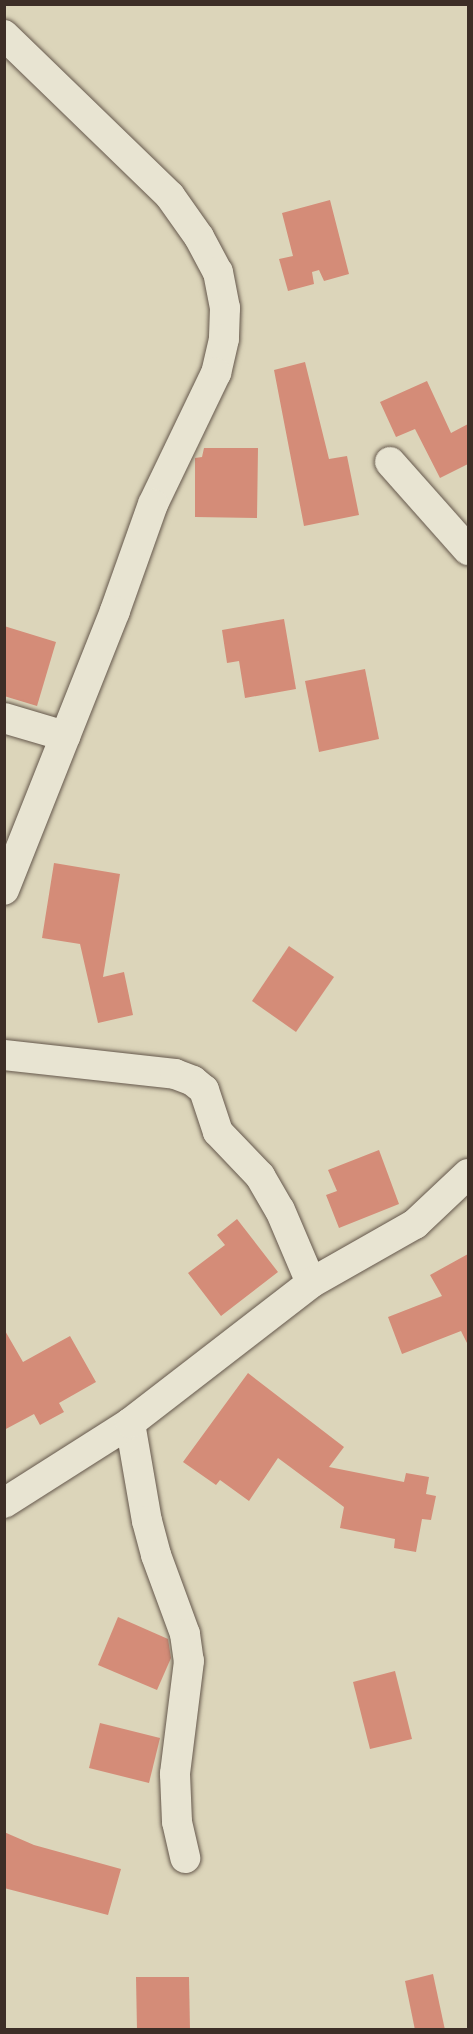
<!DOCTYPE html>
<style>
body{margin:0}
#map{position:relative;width:473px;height:2034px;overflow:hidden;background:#dcd5ba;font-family:"IM FELL DW Pica",serif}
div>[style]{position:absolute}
.building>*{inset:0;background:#d48c78}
.roads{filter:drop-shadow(0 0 2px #65584c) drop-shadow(0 0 2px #65584c)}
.street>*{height:30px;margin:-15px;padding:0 15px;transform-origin:15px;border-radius:15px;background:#e8e4d2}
span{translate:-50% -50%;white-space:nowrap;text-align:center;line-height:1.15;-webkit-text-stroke:4.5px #e8e4d2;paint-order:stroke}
.frame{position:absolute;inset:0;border:6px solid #3d2e27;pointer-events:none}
</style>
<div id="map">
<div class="building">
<div style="clip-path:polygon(330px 200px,349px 274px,324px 281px,319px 270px,312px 272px,314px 284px,288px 291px,279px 259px,293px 256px,282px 213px)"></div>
<div style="clip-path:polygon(305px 362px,329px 459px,347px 456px,359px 515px,304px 526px,274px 370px)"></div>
<div style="clip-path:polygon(427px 381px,451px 433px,468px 424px,468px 464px,440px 478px,415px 429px,396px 437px,380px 402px)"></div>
<div style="clip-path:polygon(204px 448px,258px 448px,257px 518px,195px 517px,195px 458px,202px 457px)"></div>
<div style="clip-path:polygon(284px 619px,296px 689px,245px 698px,239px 661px,227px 663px,222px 630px)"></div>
<div style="clip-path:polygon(4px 626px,56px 642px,37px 706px,4px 696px)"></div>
<div style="clip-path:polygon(365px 669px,379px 739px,319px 752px,305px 681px)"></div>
<div style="clip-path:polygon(54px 863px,120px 874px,103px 977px,124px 972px,133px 1015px,98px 1023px,80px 944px,42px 938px)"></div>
<div style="clip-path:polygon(289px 946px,334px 977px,296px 1032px,252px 1001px)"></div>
<div style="clip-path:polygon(379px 1150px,399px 1204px,339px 1228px,326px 1195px,337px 1191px,328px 1170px)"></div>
<div style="clip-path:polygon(237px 1219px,278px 1272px,221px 1316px,188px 1273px,225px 1245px,217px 1235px)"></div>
<div style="clip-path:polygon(468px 1254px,468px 1345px,461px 1331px,402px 1354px,388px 1317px,442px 1296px,430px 1275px)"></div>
<div style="clip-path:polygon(4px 1329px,23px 1362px,70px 1336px,96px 1382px,59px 1403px,64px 1412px,40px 1425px,34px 1414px,4px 1430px)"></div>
<div style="clip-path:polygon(248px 1373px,344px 1447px,329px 1467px,404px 1482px,406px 1473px,429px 1477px,426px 1494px,436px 1496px,431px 1520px,422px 1519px,416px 1552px,394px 1548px,395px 1539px,340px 1528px,344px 1507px,278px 1458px,249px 1501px,220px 1480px,216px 1485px,183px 1462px)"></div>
<div style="clip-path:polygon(118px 1617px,168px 1639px,171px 1658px,157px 1690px,98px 1665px)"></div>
<div style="clip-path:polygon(395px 1671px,412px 1739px,370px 1749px,353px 1682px)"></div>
<div style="clip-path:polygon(100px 1723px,160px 1738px,149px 1783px,89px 1768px)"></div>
<div style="clip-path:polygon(4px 1832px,34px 1845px,121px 1869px,108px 1915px,4px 1888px)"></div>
<div style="clip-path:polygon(433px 1974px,445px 2030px,415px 2030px,405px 1981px)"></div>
<div style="clip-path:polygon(136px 1977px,189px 1977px,190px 2030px,137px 2030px)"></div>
</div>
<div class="roads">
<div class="street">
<div style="left:4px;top:35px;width:231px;rotate:44.1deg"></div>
<div style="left:170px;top:196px;width:50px;rotate:54.7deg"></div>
<div style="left:199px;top:237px;width:40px;rotate:62deg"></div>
<div style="left:218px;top:272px;width:37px;rotate:79deg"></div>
<div style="left:225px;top:308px;width:31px;rotate:92deg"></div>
<div style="left:224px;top:339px;width:35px;rotate:103deg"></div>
<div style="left:216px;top:373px;width:145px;rotate:115.7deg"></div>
<div style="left:153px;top:504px;width:114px;rotate:109.6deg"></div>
<div style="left:115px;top:611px;width:300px;rotate:111.7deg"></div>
<div style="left:390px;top:462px;width:118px;rotate:48.4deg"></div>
<div style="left:4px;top:718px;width:64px;rotate:16.4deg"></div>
<div style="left:4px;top:1055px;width:172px;rotate:6.3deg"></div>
<div style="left:175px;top:1074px;width:19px;rotate:21deg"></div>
<div style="left:193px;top:1081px;width:14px;rotate:39deg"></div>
<div style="left:204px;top:1090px;width:44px;rotate:71.6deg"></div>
<div style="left:218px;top:1132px;width:61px;rotate:46.3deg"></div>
<div style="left:260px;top:1176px;width:39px;rotate:60deg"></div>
<div style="left:280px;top:1210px;width:79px;rotate:67deg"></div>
<div style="left:130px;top:1423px;width:99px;rotate:80.2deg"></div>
<div style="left:147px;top:1521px;width:35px;rotate:75deg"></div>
<div style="left:156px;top:1555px;width:84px;rotate:69.8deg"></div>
<div style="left:185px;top:1634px;width:27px;rotate:82deg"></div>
<div style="left:189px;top:1661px;width:114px;rotate:97.1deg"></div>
<div style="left:175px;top:1774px;width:48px;rotate:87.6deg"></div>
<div style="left:177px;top:1822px;width:37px;rotate:77deg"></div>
<div style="left:4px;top:1503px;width:149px;rotate:-32.4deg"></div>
<div style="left:130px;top:1423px;width:229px;rotate:-37.7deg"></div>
<div style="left:311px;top:1283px;width:120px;rotate:-29.6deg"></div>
<div style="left:415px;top:1224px;width:73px;rotate:-43.3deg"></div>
</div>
</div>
<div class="frame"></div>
</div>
